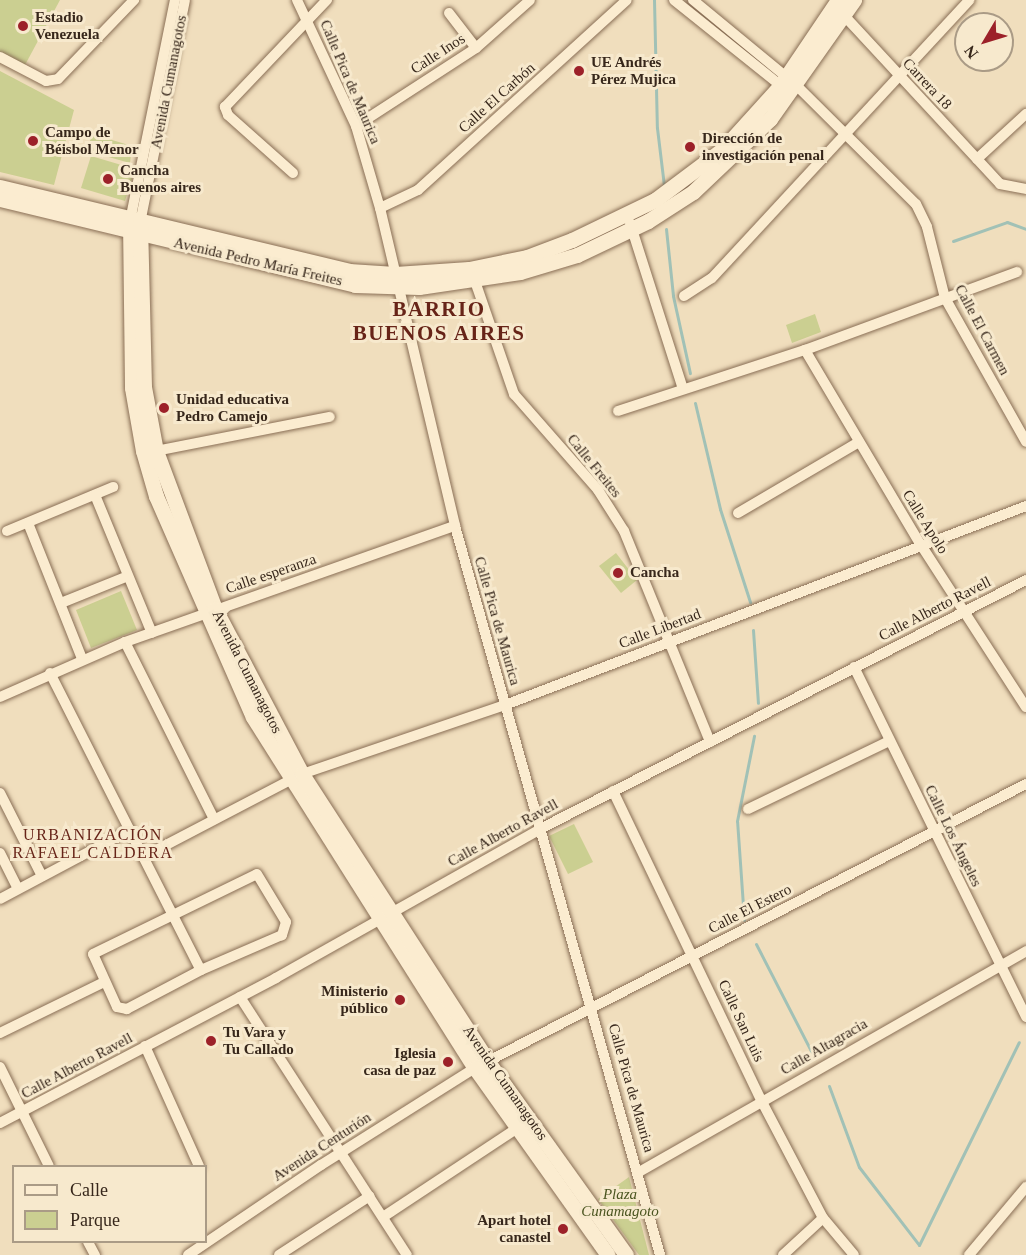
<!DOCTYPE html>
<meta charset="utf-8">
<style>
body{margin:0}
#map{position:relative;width:1026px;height:1255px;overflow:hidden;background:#f0debd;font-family:"Times New Roman",serif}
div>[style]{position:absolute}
.green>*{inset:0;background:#cbcf91}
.stream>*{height:3px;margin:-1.5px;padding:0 1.5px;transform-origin:1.5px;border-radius:1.5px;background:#a1c1b6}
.roads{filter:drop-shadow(0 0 2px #896e55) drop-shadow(0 0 2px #896e55)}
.street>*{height:10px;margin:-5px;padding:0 5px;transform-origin:5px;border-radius:5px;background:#fbecd0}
.secondary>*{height:15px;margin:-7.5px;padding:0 7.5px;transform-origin:7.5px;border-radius:7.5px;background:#fbecd0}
.dots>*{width:16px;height:16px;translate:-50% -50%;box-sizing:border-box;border:3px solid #f7e9cd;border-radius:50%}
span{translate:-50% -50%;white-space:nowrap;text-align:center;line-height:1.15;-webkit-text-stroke:6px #f7e9cd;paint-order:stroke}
.poi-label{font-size:15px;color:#37271b;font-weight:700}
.left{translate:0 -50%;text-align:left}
.right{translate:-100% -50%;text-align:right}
.street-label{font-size:15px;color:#37271b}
.park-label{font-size:15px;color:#4b5520;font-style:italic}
.neighbourhood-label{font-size:16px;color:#672418;letter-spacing:1.5px}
.district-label{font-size:21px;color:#672418;font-weight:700;letter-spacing:1.5px}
.legend{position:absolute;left:12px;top:1165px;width:195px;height:78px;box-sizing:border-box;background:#f7e9cd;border:2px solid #aa9b86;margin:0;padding:8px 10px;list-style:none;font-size:18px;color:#37271b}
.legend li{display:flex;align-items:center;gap:12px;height:30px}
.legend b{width:30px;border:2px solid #aa9b86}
.north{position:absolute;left:954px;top:12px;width:60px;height:60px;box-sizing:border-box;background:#f7e9cd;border:2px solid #aa9b86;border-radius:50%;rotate:232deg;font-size:16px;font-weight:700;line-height:24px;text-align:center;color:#37271b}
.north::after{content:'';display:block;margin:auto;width:21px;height:27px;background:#9c2129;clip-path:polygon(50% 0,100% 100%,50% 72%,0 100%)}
</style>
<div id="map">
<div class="green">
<div style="clip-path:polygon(0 0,60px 0,25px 65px,0 52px)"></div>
<div style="clip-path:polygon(0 71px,74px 110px,54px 185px,0 172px)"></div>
<div style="clip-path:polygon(92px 134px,132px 146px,130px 163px,87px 151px)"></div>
<div style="clip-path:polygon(91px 156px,135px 169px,125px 201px,81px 188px)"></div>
<div style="clip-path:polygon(815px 314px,821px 332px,792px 343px,786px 325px)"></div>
<div style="clip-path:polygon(616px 553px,637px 580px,621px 593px,599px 566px)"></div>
<div style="clip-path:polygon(121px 591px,137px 630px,91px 648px,76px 610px)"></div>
<div style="clip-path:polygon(574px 824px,593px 862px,568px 874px,549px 836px)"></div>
<div style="clip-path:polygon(629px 1177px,649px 1255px,639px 1255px,598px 1199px)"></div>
</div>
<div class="stream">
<div style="left:654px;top:0;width:128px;rotate:88.7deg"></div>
<div style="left:657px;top:128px;width:58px;rotate:83.1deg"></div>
<div style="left:666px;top:229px;width:67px;rotate:84deg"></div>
<div style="left:673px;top:296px;width:79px;rotate:77.6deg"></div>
<div style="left:953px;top:241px;width:57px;rotate:-19.4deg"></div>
<div style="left:1007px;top:222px;width:20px;rotate:20deg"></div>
<div style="left:695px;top:403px;width:109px;rotate:76.7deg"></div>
<div style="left:720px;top:509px;width:98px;rotate:72.1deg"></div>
<div style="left:753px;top:630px;width:73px;rotate:86.1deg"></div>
<div style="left:744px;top:920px;width:99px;rotate:-94deg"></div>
<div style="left:737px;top:821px;width:87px;rotate:-78.7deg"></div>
<div style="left:756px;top:944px;width:125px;rotate:62.8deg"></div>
<div style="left:829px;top:1086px;width:86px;rotate:69.7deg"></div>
<div style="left:859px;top:1167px;width:98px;rotate:52.4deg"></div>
<div style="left:919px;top:1245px;width:226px;rotate:-63.8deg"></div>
</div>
<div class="roads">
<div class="street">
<div style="left:297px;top:0;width:139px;rotate:64.9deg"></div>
<div style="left:356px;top:126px;width:85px;rotate:73.7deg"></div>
<div style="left:380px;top:208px;width:327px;rotate:76.7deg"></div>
<div style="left:455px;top:526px;width:757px;rotate:74.29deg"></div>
<div style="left:674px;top:0;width:142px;rotate:38.7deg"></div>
<div style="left:693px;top:0;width:134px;rotate:39.5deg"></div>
<div style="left:796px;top:85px;width:169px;rotate:44.8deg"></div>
<div style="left:916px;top:204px;width:25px;rotate:64deg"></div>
<div style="left:927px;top:227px;width:73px;rotate:75.8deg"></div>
<div style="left:945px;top:298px;width:165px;rotate:60.6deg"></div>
<div style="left:839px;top:10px;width:237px;rotate:47.2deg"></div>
<div style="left:1000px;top:184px;width:26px;rotate:11deg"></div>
<div style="left:449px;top:13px;width:44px;rotate:52.4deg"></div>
<div style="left:0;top:57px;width:52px;rotate:27.6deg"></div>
<div style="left:46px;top:81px;width:12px;rotate:-9deg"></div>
<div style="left:58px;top:79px;width:110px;rotate:-46.1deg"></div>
<div style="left:356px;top:126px;width:143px;rotate:-33deg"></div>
<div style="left:476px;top:48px;width:72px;rotate:-41.6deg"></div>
<div style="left:977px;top:159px;width:67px;rotate:-42.6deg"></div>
<div style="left:293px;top:173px;width:87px;rotate:-138.3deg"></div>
<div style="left:228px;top:115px;width:9px;rotate:-111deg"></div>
<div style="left:225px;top:107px;width:148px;rotate:-46.4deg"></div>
<div style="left:380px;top:208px;width:42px;rotate:-25.3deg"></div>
<div style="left:418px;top:190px;width:282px;rotate:-42.3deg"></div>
<div style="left:130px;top:221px;width:226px;rotate:-78.5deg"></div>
<div style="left:140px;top:223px;width:227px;rotate:-78.6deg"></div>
<div style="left:630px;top:223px;width:174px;rotate:72.3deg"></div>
<div style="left:475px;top:281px;width:120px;rotate:71deg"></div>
<div style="left:514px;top:394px;width:128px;rotate:48.8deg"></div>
<div style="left:598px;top:490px;width:49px;rotate:57.6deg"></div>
<div style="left:624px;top:531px;width:228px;rotate:67.8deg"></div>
<div style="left:684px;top:296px;width:33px;rotate:-33deg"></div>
<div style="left:712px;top:278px;width:379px;rotate:-47.2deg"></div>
<div style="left:805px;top:350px;width:227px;rotate:59.3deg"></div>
<div style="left:921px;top:545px;width:193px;rotate:57.1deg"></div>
<div style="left:618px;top:411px;width:197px;rotate:-18.1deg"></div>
<div style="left:805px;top:350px;width:226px;rotate:-20.2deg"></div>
<div style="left:156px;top:451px;width:177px;rotate:-11.1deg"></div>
<div style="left:95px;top:495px;width:149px;rotate:67.6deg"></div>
<div style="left:738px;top:513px;width:140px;rotate:-30.4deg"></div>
<div style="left:28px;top:523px;width:146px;rotate:68.3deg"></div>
<div style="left:7px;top:531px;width:115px;rotate:-22.5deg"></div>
<div style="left:61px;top:603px;width:72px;rotate:-21.9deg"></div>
<div style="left:125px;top:642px;width:198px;rotate:63.3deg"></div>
<div style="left:854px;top:667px;width:390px;rotate:63.8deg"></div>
<div style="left:50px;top:673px;width:333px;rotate:63.1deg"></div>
<div style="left:0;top:697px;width:137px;rotate:-23.7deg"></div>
<div style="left:125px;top:642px;width:350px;rotate:-19.4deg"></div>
<div style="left:613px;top:791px;width:343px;rotate:64.4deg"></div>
<div style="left:761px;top:1100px;width:133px;rotate:62.3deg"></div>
<div style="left:823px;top:1218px;width:48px;rotate:50deg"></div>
<div style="left:0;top:793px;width:93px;rotate:63.2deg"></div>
<div style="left:748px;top:809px;width:157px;rotate:-25.7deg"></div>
<div style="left:0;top:853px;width:40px;rotate:63.4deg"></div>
<div style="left:143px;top:857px;width:179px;rotate:-27.6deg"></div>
<div style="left:302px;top:774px;width:214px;rotate:-18.8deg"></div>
<div style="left:505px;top:705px;width:558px;rotate:-20.9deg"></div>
<div style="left:257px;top:874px;width:56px;rotate:58.9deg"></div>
<div style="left:286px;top:922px;width:14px;rotate:107deg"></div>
<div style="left:282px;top:935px;width:88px;rotate:156.6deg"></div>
<div style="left:201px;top:970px;width:84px;rotate:152.2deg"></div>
<div style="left:127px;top:1009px;width:10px;rotate:-169deg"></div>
<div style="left:117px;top:1007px;width:58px;rotate:-114.4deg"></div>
<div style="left:93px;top:954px;width:182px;rotate:-26deg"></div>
<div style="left:0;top:899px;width:147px;rotate:-28deg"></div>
<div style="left:240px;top:997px;width:307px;rotate:57.1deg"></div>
<div style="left:0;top:1033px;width:116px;rotate:-26.1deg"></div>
<div style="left:145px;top:1046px;width:132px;rotate:65.8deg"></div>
<div style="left:0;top:1067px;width:110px;rotate:63.7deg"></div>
<div style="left:0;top:1123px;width:312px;rotate:-27.7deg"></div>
<div style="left:276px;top:978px;width:305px;rotate:-29.4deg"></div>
<div style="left:542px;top:828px;width:544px;rotate:-27.13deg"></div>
<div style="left:639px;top:1172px;width:446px;rotate:-29.7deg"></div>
<div style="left:383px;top:1217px;width:159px;rotate:-33.5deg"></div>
<div style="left:88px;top:1242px;width:15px;rotate:62deg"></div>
<div style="left:188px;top:1255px;width:161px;rotate:-34.1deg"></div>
<div style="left:321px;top:1165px;width:182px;rotate:-32.2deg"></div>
<div style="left:475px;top:1068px;width:620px;rotate:-27.27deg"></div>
<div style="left:279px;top:1255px;width:108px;rotate:-33deg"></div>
<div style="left:783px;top:1255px;width:54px;rotate:-42.8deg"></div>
<div style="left:969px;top:1255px;width:89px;rotate:-50deg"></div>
</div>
<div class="secondary">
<div style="left:0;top:187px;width:359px;rotate:13.5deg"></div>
<div style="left:349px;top:271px;width:46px;rotate:3.7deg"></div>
<div style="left:395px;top:274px;width:74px;rotate:-3.9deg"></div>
<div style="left:469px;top:269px;width:59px;rotate:-11.7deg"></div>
<div style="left:527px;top:257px;width:48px;rotate:-20.7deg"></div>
<div style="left:572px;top:240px;width:92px;rotate:-25.7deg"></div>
<div style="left:655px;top:200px;width:85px;rotate:-36.9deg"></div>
<div style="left:723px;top:149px;width:85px;rotate:-47.9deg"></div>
<div style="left:780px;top:86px;width:104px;rotate:-56deg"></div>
<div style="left:0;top:199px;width:365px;rotate:13.6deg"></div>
<div style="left:355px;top:285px;width:64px;rotate:1.8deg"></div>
<div style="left:419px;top:287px;width:102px;rotate:-8.4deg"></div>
<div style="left:520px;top:272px;width:59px;rotate:-16.6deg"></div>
<div style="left:577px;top:255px;width:79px;rotate:-25.6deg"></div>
<div style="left:648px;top:221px;width:54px;rotate:-32.8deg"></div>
<div style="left:693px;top:192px;width:106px;rotate:-43.5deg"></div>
<div style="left:770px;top:119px;width:146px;rotate:-54.8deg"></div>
<div style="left:130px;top:221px;width:167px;rotate:89.3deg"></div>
<div style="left:132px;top:388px;width:64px;rotate:80.1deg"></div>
<div style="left:143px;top:451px;width:47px;rotate:73.9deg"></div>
<div style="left:156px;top:496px;width:241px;rotate:66.3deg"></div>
<div style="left:253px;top:717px;width:415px;rotate:57.7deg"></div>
<div style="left:475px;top:1068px;width:229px;rotate:54.6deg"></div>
<div style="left:140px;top:223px;width:164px;rotate:88.6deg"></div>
<div style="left:144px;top:387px;width:65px;rotate:79.4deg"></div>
<div style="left:156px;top:451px;width:169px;rotate:69.5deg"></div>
<div style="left:215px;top:609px;width:187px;rotate:62.2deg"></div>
<div style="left:302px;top:774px;width:343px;rotate:57.1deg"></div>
<div style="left:488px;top:1062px;width:237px;rotate:54.4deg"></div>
</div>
</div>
<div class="dots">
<div style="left:23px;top:26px;background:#9c2129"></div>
<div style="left:579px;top:71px;background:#9c2129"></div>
<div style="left:33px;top:141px;background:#9c2129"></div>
<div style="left:690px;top:147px;background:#9c2129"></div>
<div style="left:108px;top:179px;background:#9c2129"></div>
<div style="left:164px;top:408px;background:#9c2129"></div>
<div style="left:618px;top:573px;background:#9c2129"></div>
<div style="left:400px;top:1000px;background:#9c2129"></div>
<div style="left:211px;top:1041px;background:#9c2129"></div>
<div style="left:448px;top:1062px;background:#9c2129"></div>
<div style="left:563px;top:1229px;background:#9c2129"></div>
</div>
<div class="poi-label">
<span class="left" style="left:35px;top:26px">Estadio<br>Venezuela</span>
<span class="left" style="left:591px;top:71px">UE Andrés<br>Pérez Mujica</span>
<span class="left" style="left:45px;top:141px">Campo de<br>Béisbol Menor</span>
<span class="left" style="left:702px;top:147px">Dirección de<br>investigación penal</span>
<span class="left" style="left:120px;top:179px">Cancha<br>Buenos aires</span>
<span class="left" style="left:176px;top:408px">Unidad educativa<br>Pedro Camejo</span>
<span class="left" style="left:630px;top:573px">Cancha</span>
<span class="right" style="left:388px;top:1000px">Ministerio<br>público</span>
<span class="left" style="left:223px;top:1041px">Tu Vara y<br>Tu Callado</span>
<span class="right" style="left:436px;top:1062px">Iglesia<br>casa de paz</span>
<span class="right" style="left:551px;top:1229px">Apart hotel<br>canastel</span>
</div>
<div class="street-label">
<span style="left:438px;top:54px;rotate:-33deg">Calle Inos</span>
<span style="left:169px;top:82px;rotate:-79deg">Avenida Cumanagotos</span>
<span style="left:350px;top:82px;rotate:67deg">Calle Pica de Maurica</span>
<span style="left:927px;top:84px;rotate:47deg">Carrera 18</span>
<span style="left:497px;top:98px;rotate:-42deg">Calle El Carbón</span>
<span style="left:258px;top:262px;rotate:13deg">Avenida Pedro María Freites</span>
<span style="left:982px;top:330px;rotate:62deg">Calle El Carmen</span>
<span style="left:594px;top:466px;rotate:51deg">Calle Freites</span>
<span style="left:925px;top:522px;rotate:58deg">Calle Apolo</span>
<span style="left:271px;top:574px;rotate:-19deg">Calle esperanza</span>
<span style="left:935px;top:609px;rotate:-27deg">Calle Alberto Ravell</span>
<span style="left:497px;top:621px;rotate:74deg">Calle Pica de Maurica</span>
<span style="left:660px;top:629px;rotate:-21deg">Calle Libertad</span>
<span style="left:247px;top:672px;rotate:63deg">Avenida Cumanagotos</span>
<span style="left:503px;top:833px;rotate:-29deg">Calle Alberto Ravell</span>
<span style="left:953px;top:836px;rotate:64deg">Calle Los Ángeles</span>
<span style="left:750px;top:909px;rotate:-27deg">Calle El Estero</span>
<span style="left:741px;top:1021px;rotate:65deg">Calle San Luis</span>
<span style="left:824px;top:1047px;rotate:-30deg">Calle Altagracia</span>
<span style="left:77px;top:1066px;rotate:-28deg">Calle Alberto Ravell</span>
<span style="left:505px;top:1083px;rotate:55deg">Avenida Cumanagotos</span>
<span style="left:631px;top:1088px;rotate:74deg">Calle Pica de Maurica</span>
<span style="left:322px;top:1147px;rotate:-33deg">Avenida Centurión</span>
</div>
<div class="park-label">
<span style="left:620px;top:1203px">Plaza<br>Cunamagoto</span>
</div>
<div class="neighbourhood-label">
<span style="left:93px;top:844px">URBANIZACIÓN<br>RAFAEL CALDERA</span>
</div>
<div class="district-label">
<span style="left:439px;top:321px">BARRIO<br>BUENOS AIRES</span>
</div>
<ul class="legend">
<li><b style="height:8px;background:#fbecd0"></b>Calle</li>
<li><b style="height:16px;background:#cbcf91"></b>Parque</li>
</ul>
<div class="north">N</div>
</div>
